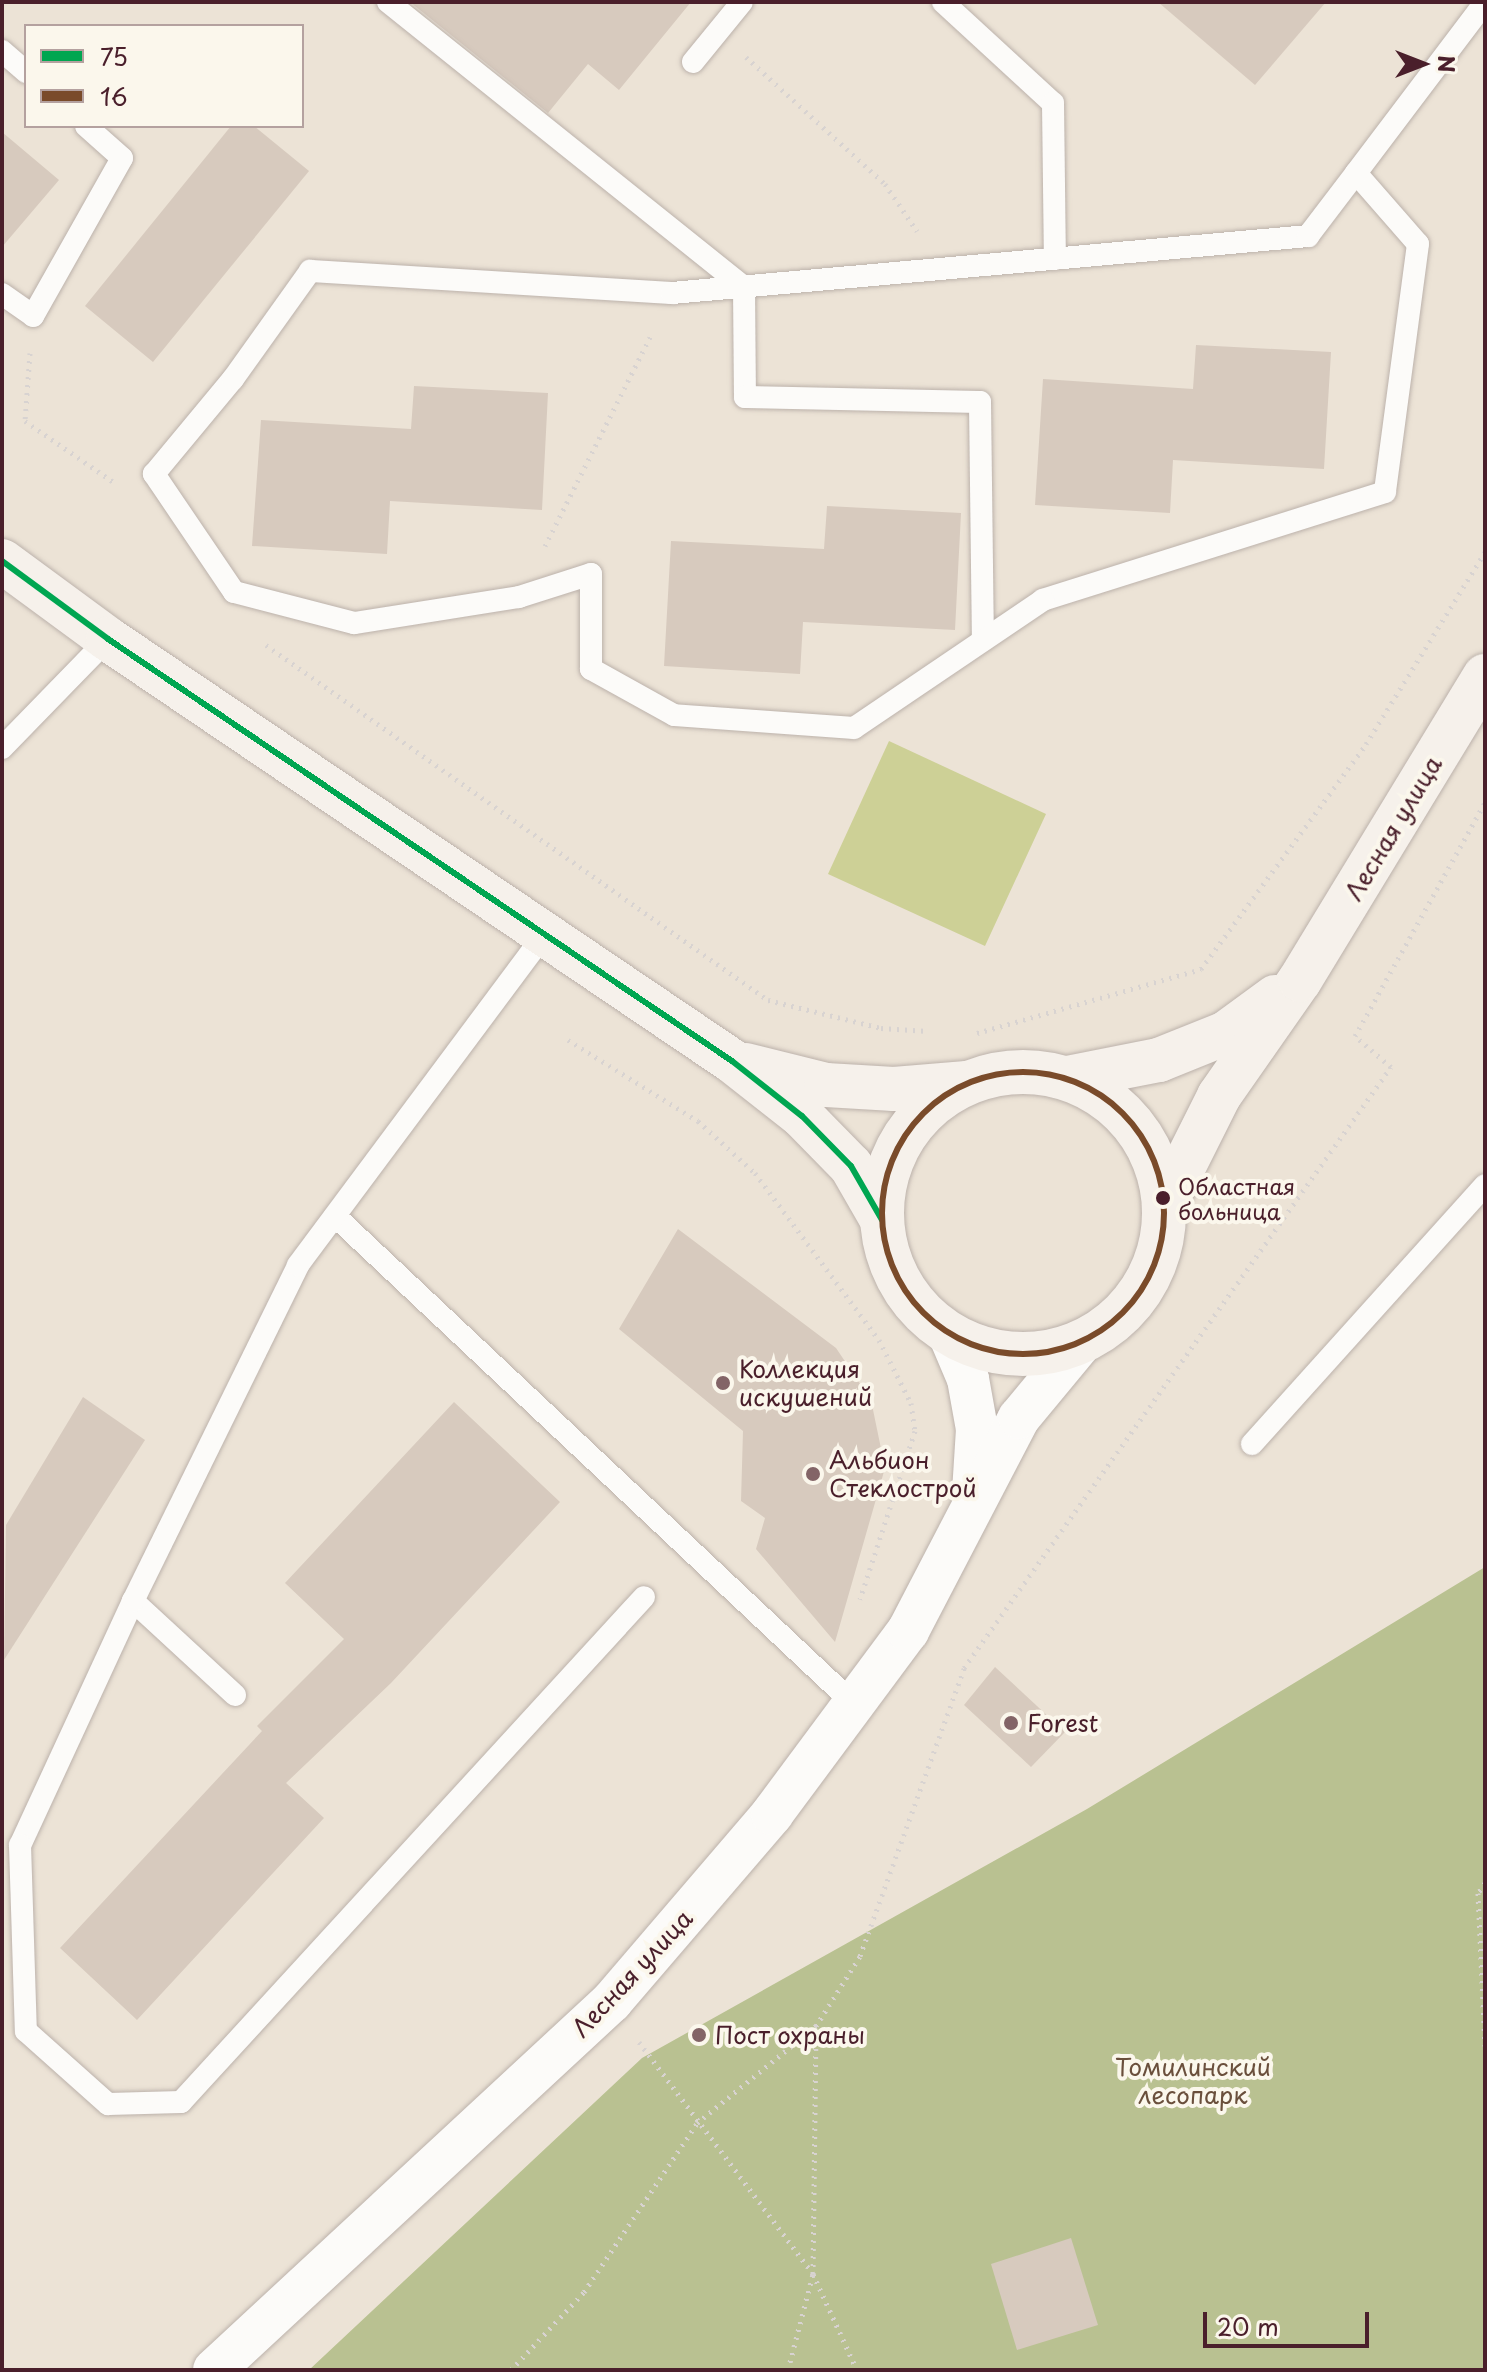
<!DOCTYPE html>
<meta charset="utf-8">
<style>
body{margin:0}
#map{position:relative;width:1487px;height:2372px;overflow:hidden;background:#ece3d6;font-family:"Playpen Sans",sans-serif}
div>[style]{position:absolute}
.green>*{inset:0;background:#cdd096}
.forest>*{inset:0;background:#b9c191}
.building>*{inset:0;background:#d7cabe}
.path>*{height:5px;margin-top:-2.5px;transform-origin:0;background:repeating-linear-gradient(90deg,#d8d3d1 0 2px,transparent 0 8px)}
.roads{filter:drop-shadow(0 0 2px #bcb2ab) drop-shadow(0 0 2px #bcb2ab)}
.lane>*{height:22px;margin:-11px;padding:0 11px;transform-origin:11px;border-radius:11px;background:#fcfbf9}
.street>*{height:42px;margin:-21px;padding:0 21px;transform-origin:21px;border-radius:21px;background:#fcfbf9}
.secondary>*{height:44px;margin:-22px;padding:0 22px;transform-origin:22px;border-radius:22px;background:#f6f1eb}
.secondary>.ring{margin:-22px;padding:0;box-sizing:content-box;background:none;border:44px solid #f6f1eb;border-radius:50%}
.bus-1>*{height:6px;margin:-3px;padding:0 3px;transform-origin:3px;border-radius:3px;background:#00a651}
.bus-2>*{height:6px;margin:-3px;padding:0 3px;transform-origin:3px;border-radius:3px;background:#7a4b2a}
.bus-2>.ring{margin:-3px;padding:0;box-sizing:content-box;background:none;border:6px solid #7a4b2a;border-radius:50%}
.dots>*{width:22px;height:22px;translate:-50% -50%;box-sizing:border-box;border:4px solid #fbf7ec;border-radius:50%}
span{translate:-50% -50%;white-space:nowrap;text-align:center;line-height:1.15;-webkit-text-stroke:8px #fbf7ec;paint-order:stroke}
.bus-label{font-size:22px;color:#4a1f2b}
.left{translate:0 -50%;text-align:left}
.street-label{font-size:24px;color:#4a1f2b}
.poi-label{font-size:24px;color:#4a1f2b}
.park-label{font-size:24px;color:#6a4f3c}
.frame{position:absolute;inset:0;border:4px solid #4a1f2b;pointer-events:none}
.legend{position:absolute;left:24px;top:24px;width:280px;height:104px;box-sizing:border-box;background:#fbf7ec;border:2px solid #b4a19f;margin:0;padding:10px 14px;list-style:none;font-size:24px;color:#4a1f2b}
.legend li{display:flex;align-items:center;gap:16px;height:40px}
.legend b{width:40px;border:2px solid #b4a19f}
.north{position:absolute;left:1383px;top:24px;width:80px;height:80px;-webkit-text-stroke:6px #fbf7ec;paint-order:stroke;rotate:90deg;font-size:22px;font-weight:700;line-height:32px;text-align:center;color:#4a1f2b}
.north::after{content:'';display:block;margin:auto;width:28px;height:36px;background:#4a1f2b;clip-path:polygon(50% 0,100% 100%,50% 72%,0 100%)}
.scale{position:absolute;left:1203px;top:2312px;width:166px;height:36px;box-sizing:border-box;border:4px solid #4a1f2b;border-top:0;padding-left:10px;font-size:24px;line-height:28px;white-space:nowrap;color:#4a1f2b;-webkit-text-stroke:6px #fbf7ec;paint-order:stroke}
</style>
<div id="map">
<div class="green">
<div style="clip-path:polygon(889px 741px,1046px 814px,985px 946px,828px 874px)"></div>
</div>
<div class="forest">
<div style="clip-path:polygon(1485px 1567px,1485px 2370px,309px 2370px,642px 2058px,1087px 1809px)"></div>
</div>
<div class="building">
<div style="clip-path:polygon(410px 2px,691px 2px,619px 90px,588px 64px,548px 113px)"></div>
<div style="clip-path:polygon(1158px 2px,1326px 2px,1255px 85px)"></div>
<div style="clip-path:polygon(231px 126px,254px 126px,309px 171px,153px 362px,85px 306px)"></div>
<div style="clip-path:polygon(2px 132px,59px 180px,2px 247px)"></div>
<div style="clip-path:polygon(1196px 345px,1331px 352px,1324px 469px,1173px 460px,1170px 513px,1035px 505px,1043px 379px,1193px 389px)"></div>
<div style="clip-path:polygon(414px 386px,548px 393px,542px 510px,390px 501px,387px 554px,252px 546px,261px 420px,411px 429px)"></div>
<div style="clip-path:polygon(827px 506px,961px 513px,955px 630px,803px 622px,800px 674px,664px 666px,671px 541px,824px 549px)"></div>
<div style="clip-path:polygon(678px 1229px,836px 1348px,871px 1400px,885px 1468px,835px 1642px,756px 1549px,765px 1518px,741px 1501px,743px 1431px,619px 1329px)"></div>
<div style="clip-path:polygon(83px 1397px,145px 1440px,4px 1660px,6px 1525px)"></div>
<div style="clip-path:polygon(454px 1402px,560px 1502px,391px 1683px,286px 1783px,324px 1818px,137px 2020px,60px 1948px,262px 1731px,257px 1726px,344px 1639px,285px 1583px)"></div>
<div style="clip-path:polygon(995px 1667px,1065px 1732px,1031px 1767px,964px 1705px)"></div>
<div style="clip-path:polygon(1071px 2238px,1098px 2325px,1017px 2350px,991px 2264px)"></div>
</div>
<div class="path">
<div style="left:746px;top:57px;width:188px;rotate:42.4deg"></div>
<div style="left:885px;top:184px;width:57px;rotate:55.8deg"></div>
<div style="left:30px;top:353px;width:68px;rotate:94.2deg"></div>
<div style="left:25px;top:421px;width:109px;rotate:34.6deg"></div>
<div style="left:545px;top:546px;width:238px;rotate:-63.3deg"></div>
<div style="left:266px;top:645px;width:615px;rotate:35.27deg"></div>
<div style="left:768px;top:1000px;width:116px;rotate:13.9deg"></div>
<div style="left:881px;top:1028px;width:47px;rotate:3.7deg"></div>
<div style="left:977px;top:1033px;width:233px;rotate:-15.9deg"></div>
<div style="left:1201px;top:969px;width:279px;rotate:-53.7deg"></div>
<div style="left:1366px;top:744px;width:226px;rotate:-58.2deg"></div>
<div style="left:568px;top:1040px;width:153px;rotate:31.9deg"></div>
<div style="left:698px;top:1121px;width:77px;rotate:42.4deg"></div>
<div style="left:755px;top:1173px;width:208px;rotate:53.4deg"></div>
<div style="left:879px;top:1340px;width:71px;rotate:63.1deg"></div>
<div style="left:911px;top:1403px;width:28px;rotate:82deg"></div>
<div style="left:915px;top:1431px;width:177px;rotate:108.1deg"></div>
<div style="left:1485px;top:1883px;width:12px;rotate:125deg"></div>
<div style="left:1478px;top:1893px;width:153px;rotate:87.4deg"></div>
<div style="left:639px;top:2042px;width:290px;rotate:53.1deg"></div>
<div style="left:813px;top:2274px;width:106px;rotate:65.4deg"></div>
<div style="left:511px;top:2370px;width:107px;rotate:-46.9deg"></div>
<div style="left:584px;top:2292px;width:203px;rotate:-56.2deg"></div>
<div style="left:697px;top:2123px;width:154px;rotate:-39.2deg"></div>
<div style="left:816px;top:2026px;width:83px;rotate:-57.8deg"></div>
<div style="left:860px;top:1956px;width:306px;rotate:-70.1deg"></div>
<div style="left:964px;top:1668px;width:737px;rotate:-54.61deg"></div>
<div style="left:1391px;top:1067px;width:48px;rotate:-139.3deg"></div>
<div style="left:1355px;top:1036px;width:268px;rotate:-60.9deg"></div>
<div style="left:788px;top:2370px;width:99px;rotate:-75.4deg"></div>
<div style="left:813px;top:2274px;width:248px;rotate:-89.3deg"></div>
</div>
<div class="roads">
<div class="lane">
<div style="left:388px;top:2px;width:456px;rotate:38.7deg"></div>
<div style="left:744px;top:287px;width:110px;rotate:89.5deg"></div>
<div style="left:745px;top:397px;width:235px;rotate:1.2deg"></div>
<div style="left:980px;top:402px;width:238px;rotate:89.3deg"></div>
<div style="left:943px;top:2px;width:149px;rotate:42.6deg"></div>
<div style="left:1053px;top:103px;width:156px;rotate:89.3deg"></div>
<div style="left:2px;top:51px;width:32px;rotate:41deg"></div>
<div style="left:693px;top:62px;width:77px;rotate:-50.8deg"></div>
<div style="left:1356px;top:173px;width:94px;rotate:48.9deg"></div>
<div style="left:1418px;top:244px;width:250px;rotate:97.6deg"></div>
<div style="left:1385px;top:492px;width:359px;rotate:162.5deg"></div>
<div style="left:1043px;top:600px;width:228px;rotate:145.9deg"></div>
<div style="left:854px;top:728px;width:180px;rotate:-175.9deg"></div>
<div style="left:674px;top:715px;width:95px;rotate:-151deg"></div>
<div style="left:591px;top:669px;width:95px;rotate:-90deg"></div>
<div style="left:591px;top:574px;width:76px;rotate:162.3deg"></div>
<div style="left:519px;top:597px;width:167px;rotate:171deg"></div>
<div style="left:354px;top:623px;width:124px;rotate:-165.5deg"></div>
<div style="left:234px;top:592px;width:143px;rotate:-124.1deg"></div>
<div style="left:154px;top:474px;width:124px;rotate:-50.3deg"></div>
<div style="left:233px;top:379px;width:133px;rotate:-54.5deg"></div>
<div style="left:310px;top:271px;width:363px;rotate:3.5deg"></div>
<div style="left:672px;top:293px;width:639px;rotate:-5.12deg"></div>
<div style="left:1308px;top:236px;width:79px;rotate:-52.7deg"></div>
<div style="left:1356px;top:173px;width:206px;rotate:-52.9deg"></div>
<div style="left:1480px;top:9px;width:5px;rotate:22deg"></div>
<div style="left:2px;top:294px;width:38px;rotate:35deg"></div>
<div style="left:33px;top:316px;width:181px;rotate:-60.6deg"></div>
<div style="left:122px;top:158px;width:48px;rotate:-138.4deg"></div>
<div style="left:2px;top:748px;width:152px;rotate:-45.8deg"></div>
<div style="left:335px;top:1216px;width:714px;rotate:43.24deg"></div>
<div style="left:1252px;top:1444px;width:348px;rotate:-48deg"></div>
<div style="left:133px;top:1601px;width:269px;rotate:114.8deg"></div>
<div style="left:20px;top:1845px;width:186px;rotate:88.2deg"></div>
<div style="left:26px;top:2031px;width:110px;rotate:41.7deg"></div>
<div style="left:108px;top:2104px;width:73px;rotate:-1.6deg"></div>
<div style="left:181px;top:2102px;width:685px;rotate:-47.48deg"></div>
<div style="left:235px;top:1695px;width:139px;rotate:-137.3deg"></div>
<div style="left:133px;top:1601px;width:374px;rotate:-63.8deg"></div>
<div style="left:298px;top:1265px;width:413px;rotate:-53.3deg"></div>
</div>
<div class="street">
<div style="left:949px;top:1334px;width:49px;rotate:67.1deg"></div>
<div style="left:968px;top:1379px;width:51px;rotate:79.8deg"></div>
<div style="left:977px;top:1429px;width:64px;rotate:93.6deg"></div>
<div style="left:214px;top:2370px;width:543px;rotate:-42.83deg"></div>
<div style="left:612px;top:2001px;width:246px;rotate:-49.4deg"></div>
<div style="left:772px;top:1814px;width:228px;rotate:-53.4deg"></div>
<div style="left:908px;top:1631px;width:240px;rotate:-62.5deg"></div>
<div style="left:1019px;top:1418px;width:97px;rotate:-50.4deg"></div>
</div>
<div class="secondary">
<div style="left:2px;top:561px;width:132px;rotate:36.3deg"></div>
<div style="left:108px;top:639px;width:753px;rotate:34.07deg"></div>
<div style="left:732px;top:1061px;width:89px;rotate:38.2deg"></div>
<div style="left:802px;top:1116px;width:70px;rotate:45.6deg"></div>
<div style="left:851px;top:1166px;width:62px;rotate:60.1deg"></div>
<div style="left:746px;top:1065px;width:82px;rotate:14deg"></div>
<div style="left:826px;top:1085px;width:68px;rotate:3.4deg"></div>
<div style="left:894px;top:1089px;width:73px;rotate:-4.7deg"></div>
<div class="ring" style="left:882px;top:1072px;width:238px;height:238px"></div>
<div style="left:1067px;top:1078px;width:94px;rotate:-11.1deg"></div>
<div style="left:1159px;top:1060px;width:72px;rotate:-21.9deg"></div>
<div style="left:1226px;top:1033px;width:61px;rotate:-36.3deg"></div>
<div style="left:1164px;top:1206px;width:123px;rotate:-63.4deg"></div>
<div style="left:1219px;top:1096px;width:141px;rotate:-55.1deg"></div>
<div style="left:1300px;top:980px;width:356px;rotate:-58.7deg"></div>
</div>
</div>
<div class="bus-1">
<div style="left:2px;top:561px;width:132px;rotate:36.3deg"></div>
<div style="left:108px;top:639px;width:753px;rotate:34.07deg"></div>
<div style="left:732px;top:1061px;width:89px;rotate:38.2deg"></div>
<div style="left:802px;top:1116px;width:70px;rotate:45.6deg"></div>
<div style="left:851px;top:1166px;width:62px;rotate:60.1deg"></div>
</div>
<div class="bus-2">
<div class="ring" style="left:882px;top:1072px;width:276px;height:276px"></div>
</div>
<div class="dots">
<div style="left:1163px;top:1198px;background:#4a1f2b"></div>
<div style="left:723px;top:1383px;background:#836467"></div>
<div style="left:813px;top:1474px;background:#836467"></div>
<div style="left:1011px;top:1723px;background:#836467"></div>
<div style="left:699px;top:2035px;background:#836467"></div>
</div>
<div class="bus-label">
<span class="left" style="left:1178px;top:1198px">Областная<br>больница</span>
</div>
<div class="street-label">
<span style="left:1393px;top:828px;rotate:-59deg">Лесная улица</span>
<span style="left:632px;top:1973px;rotate:-47deg">Лесная улица</span>
</div>
<div class="poi-label">
<span class="left" style="left:739px;top:1383px">Коллекция<br>искушений</span>
<span class="left" style="left:829px;top:1474px">Альбион<br>Стеклострой</span>
<span class="left" style="left:1027px;top:1723px">Forest</span>
<span class="left" style="left:715px;top:2035px">Пост охраны</span>
</div>
<div class="park-label">
<span style="left:1193px;top:2081px">Томилинский<br>лесопарк</span>
</div>
<div class="frame"></div>
<ul class="legend">
<li><b style="height:10px;background:#00a651"></b>75</li>
<li><b style="height:10px;background:#7a4b2a"></b>16</li>
</ul>
<div class="north">N</div>
<div class="scale">20 m</div>
</div>
